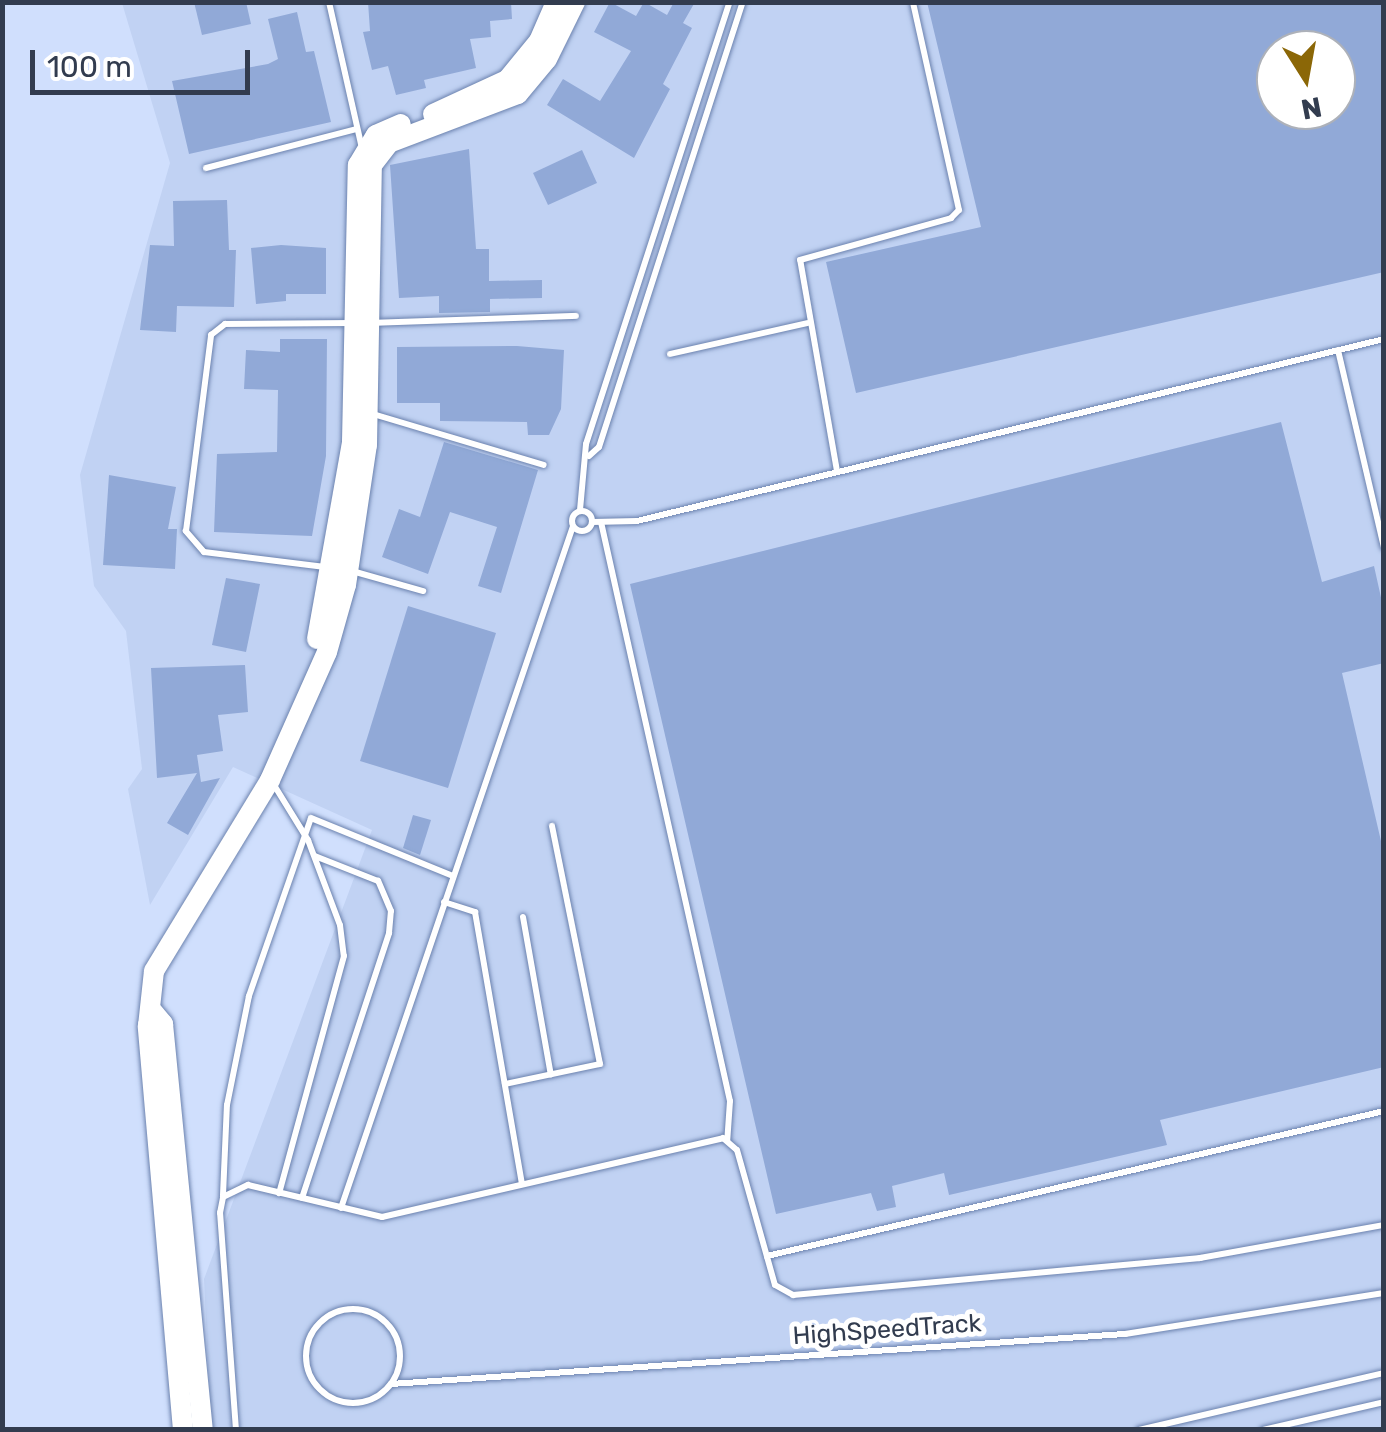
<!DOCTYPE html>
<style>
body{margin:0}
#map{position:relative;width:1386px;height:1432px;overflow:hidden;background:#d0dffd;font-family:Rubik,sans-serif}
div>[style]{position:absolute}
.built>*{inset:0;background:#c1d2f3}
.building>*{inset:0;background:#91a9d7}
.roads{filter:drop-shadow(0 0 2px #6b82ae) drop-shadow(0 0 2px #6b82ae)}
.lane>*{height:6px;margin:-3px;padding:0 3px;transform-origin:3px;border-radius:3px;background:#fff}
.lane>.ring{margin:-3px;padding:0;box-sizing:content-box;background:none;border:6px solid #fff;border-radius:50%}
.secondary>*{height:20px;margin:-10px;padding:0 10px;transform-origin:10px;border-radius:10px;background:#fff}
span{translate:-50% -50%;white-space:nowrap;text-align:center;line-height:1.15;-webkit-text-stroke:10px #fff;paint-order:stroke}
.street-label{font-size:25px;color:#323c4f}
.frame{position:absolute;inset:0;border:5px solid #323c4f;pointer-events:none}
.north{position:absolute;left:1256px;top:30px;width:100px;height:100px;box-sizing:border-box;background:#fff;border:2px solid #adb1b9;border-radius:50%;rotate:169deg;font-size:28px;font-weight:700;line-height:40px;text-align:center;color:#323c4f}
.north::after{content:'';display:block;margin:auto;width:35px;height:45px;background:#8b6707;clip-path:polygon(50% 0,100% 100%,50% 72%,0 100%)}
.scale{position:absolute;left:30px;top:50px;width:220px;height:45px;box-sizing:border-box;border:5px solid #323c4f;border-top:0;padding-left:12px;font-size:30px;line-height:35px;white-space:nowrap;color:#323c4f;-webkit-text-stroke:8px #fff;paint-order:stroke}
</style>
<div id="map">
<div class="built">
<div style="clip-path:polygon(evenodd,122px 3px,1383px 3px,1383px 1429px,211px 1429px,204px 1279px,372px 830px,233px 767px,150px 905px,128px 789px,142px 769px,126px 631px,94px 586px,80px 475px,170px 163px,122px 3px,1276px 50px,1336px 50px,1336px 110px,1276px 110px,1276px 50px)"></div>
</div>
<div class="building">
<div style="clip-path:polygon(194px 2px,246px 2px,251px 24px,202px 35px)"></div>
<div style="clip-path:polygon(368px 2px,511px 2px,512px 19px,490px 21px,491px 37px,470px 39px,476px 68px,424px 80px,426px 88px,396px 95px,388px 66px,372px 70px,363px 32px,370px 31px)"></div>
<div style="clip-path:polygon(610px 2px,636px 16px,644px 2px,667px 15px,674px 2px,695px 2px,683px 23px,692px 28px,663px 84px,670px 89px,634px 158px,547px 105px,563px 79px,600px 101px,631px 51px,594px 32px)"></div>
<div style="clip-path:polygon(evenodd,927px 2px,1384px 2px,1384px 272px,856px 393px,826px 262px,981px 227px,927px 2px,1276px 50px,1336px 50px,1336px 110px,1276px 110px,1276px 50px)"></div>
<div style="clip-path:polygon(297px 12px,306px 52px,314px 51px,331px 122px,189px 154px,172px 81px,268px 64px,278px 59px,268px 19px)"></div>
<div style="clip-path:polygon(469px 149px,476px 249px,489px 249px,489px 281px,542px 280px,542px 298px,490px 299px,490px 312px,439px 313px,439px 296px,399px 298px,390px 165px)"></div>
<div style="clip-path:polygon(582px 150px,597px 183px,548px 205px,533px 173px)"></div>
<div style="clip-path:polygon(227px 200px,229px 250px,236px 250px,234px 307px,177px 306px,176px 332px,140px 330px,150px 245px,174px 246px,173px 201px)"></div>
<div style="clip-path:polygon(281px 245px,326px 248px,326px 294px,286px 294px,286px 301px,256px 304px,251px 248px)"></div>
<div style="clip-path:polygon(280px 339px,327px 339px,326px 456px,312px 536px,214px 532px,217px 454px,277px 452px,278px 390px,244px 389px,246px 350px,280px 352px)"></div>
<div style="clip-path:polygon(517px 346px,564px 350px,561px 409px,549px 435px,528px 435px,527px 422px,440px 421px,440px 403px,397px 403px,397px 347px)"></div>
<div style="clip-path:polygon(1281px 422px,1322px 582px,1374px 566px,1384px 611px,1384px 663px,1342px 673px,1384px 854px,1384px 1067px,1160px 1120px,1167px 1145px,949px 1195px,944px 1173px,892px 1186px,896px 1207px,877px 1211px,871px 1193px,776px 1214px,630px 584px)"></div>
<div style="clip-path:polygon(444px 442px,538px 470px,501px 593px,478px 586px,497px 527px,450px 512px,428px 574px,382px 557px,399px 509px,420px 517px)"></div>
<div style="clip-path:polygon(109px 475px,176px 487px,168px 529px,177px 529px,175px 569px,103px 565px)"></div>
<div style="clip-path:polygon(226px 578px,260px 584px,246px 652px,212px 645px)"></div>
<div style="clip-path:polygon(408px 606px,496px 633px,448px 788px,360px 761px)"></div>
<div style="clip-path:polygon(245px 665px,248px 712px,218px 715px,223px 751px,197px 755px,201px 782px,220px 778px,188px 835px,167px 823px,197px 773px,157px 778px,151px 668px)"></div>
<div style="clip-path:polygon(413px 815px,431px 820px,420px 855px,403px 848px)"></div>
</div>
<div class="roads">
<div class="lane">
<div style="left:329px;top:2px;width:150px;rotate:77.3deg"></div>
<div style="left:206px;top:168px;width:156px;rotate:-14.5deg"></div>
<div style="left:372px;top:323px;width:204px;rotate:-2deg"></div>
<div style="left:1338px;top:350px;width:202px;rotate:76.9deg"></div>
<div style="left:670px;top:354px;width:141px;rotate:-12.7deg"></div>
<div style="left:373px;top:414px;width:178px;rotate:16.6deg"></div>
<div style="left:589px;top:456px;width:13px;rotate:-42deg"></div>
<div style="left:599px;top:447px;width:468px;rotate:-72.1deg"></div>
<div style="left:837px;top:471px;width:214px;rotate:-99.9deg"></div>
<div style="left:800px;top:260px;width:157px;rotate:-15.5deg"></div>
<div style="left:951px;top:218px;width:11px;rotate:-45deg"></div>
<div style="left:959px;top:210px;width:213px;rotate:-102.5deg"></div>
<div style="left:580px;top:510px;width:66px;rotate:-84.8deg"></div>
<div style="left:586px;top:444px;width:465px;rotate:-72deg"></div>
<div class="ring" style="left:572px;top:511px;width:14px;height:14px"></div>
<div style="left:592px;top:522px;width:45px;rotate:-1.3deg"></div>
<div style="left:637px;top:521px;width:769px;rotate:-13.69deg"></div>
<div style="left:601px;top:522px;width:593px;rotate:77.44deg"></div>
<div style="left:730px;top:1101px;width:39px;rotate:94deg"></div>
<div style="left:325px;top:567px;width:122px;rotate:-172.9deg"></div>
<div style="left:204px;top:552px;width:28px;rotate:-131deg"></div>
<div style="left:186px;top:531px;width:198px;rotate:-82.7deg"></div>
<div style="left:211px;top:335px;width:18px;rotate:-38deg"></div>
<div style="left:225px;top:324px;width:125px;rotate:-0.5deg"></div>
<div style="left:352px;top:571px;width:74px;rotate:15.7deg"></div>
<div style="left:274px;top:785px;width:65px;rotate:58.3deg"></div>
<div style="left:308px;top:840px;width:91px;rotate:69.4deg"></div>
<div style="left:340px;top:925px;width:31px;rotate:83deg"></div>
<div style="left:344px;top:956px;width:246px;rotate:105.3deg"></div>
<div style="left:444px;top:902px;width:33px;rotate:18deg"></div>
<div style="left:475px;top:912px;width:276px;rotate:80.2deg"></div>
<div style="left:523px;top:917px;width:160px;rotate:80deg"></div>
<div style="left:505px;top:1084px;width:97px;rotate:-11.9deg"></div>
<div style="left:600px;top:1064px;width:243px;rotate:-101.4deg"></div>
<div style="left:223px;top:1195px;width:90px;rotate:-87.5deg"></div>
<div style="left:227px;top:1105px;width:111px;rotate:-78.6deg"></div>
<div style="left:249px;top:996px;width:188px;rotate:-70.8deg"></div>
<div style="left:311px;top:818px;width:153px;rotate:22.2deg"></div>
<div style="left:302px;top:1198px;width:279px;rotate:-71.8deg"></div>
<div style="left:389px;top:933px;width:22px;rotate:-85deg"></div>
<div style="left:391px;top:911px;width:33px;rotate:-113deg"></div>
<div style="left:378px;top:881px;width:68px;rotate:-158.4deg"></div>
<div style="left:341px;top:1208px;width:720px;rotate:-71.21deg"></div>
<div style="left:767px;top:1256px;width:634px;rotate:-13.22deg"></div>
<div class="ring" style="left:306px;top:1309px;width:88px;height:88px"></div>
<div style="left:391px;top:1384px;width:736px;rotate:-3.9deg"></div>
<div style="left:1125px;top:1334px;width:262px;rotate:-9deg"></div>
<div style="left:236px;top:1430px;width:218px;rotate:-94.2deg"></div>
<div style="left:220px;top:1213px;width:16px;rotate:-79deg"></div>
<div style="left:223px;top:1197px;width:28px;rotate:-26deg"></div>
<div style="left:248px;top:1185px;width:138px;rotate:13.4deg"></div>
<div style="left:382px;top:1217px;width:350px;rotate:-13deg"></div>
<div style="left:723px;top:1138px;width:18px;rotate:41deg"></div>
<div style="left:737px;top:1150px;width:140px;rotate:74.3deg"></div>
<div style="left:775px;top:1285px;width:21px;rotate:29deg"></div>
<div style="left:793px;top:1295px;width:409px;rotate:-5.2deg"></div>
<div style="left:1200px;top:1258px;width:187px;rotate:-10.2deg"></div>
<div style="left:1139px;top:1430px;width:252px;rotate:-13.1deg"></div>
<div style="left:1263px;top:1430px;width:124px;rotate:-13deg"></div>
</div>
<div class="secondary">
<div style="left:433px;top:114px;width:81px;rotate:-24.7deg"></div>
<div style="left:507px;top:80px;width:50px;rotate:-50.6deg"></div>
<div style="left:539px;top:41px;width:43px;rotate:-66.4deg"></div>
<div style="left:317px;top:639px;width:200px;rotate:-79.9deg"></div>
<div style="left:352px;top:442px;width:277px;rotate:-88.8deg"></div>
<div style="left:358px;top:165px;width:35px;rotate:-59deg"></div>
<div style="left:376px;top:135px;width:27px;rotate:-24deg"></div>
<div style="left:153px;top:1012px;width:16px;rotate:50deg"></div>
<div style="left:163px;top:1024px;width:408px;rotate:84.4deg"></div>
<div style="left:183px;top:1430px;width:406px;rotate:-95deg"></div>
<div style="left:148px;top:1026px;width:55px;rotate:-83.8deg"></div>
<div style="left:154px;top:971px;width:223px;rotate:-58.7deg"></div>
<div style="left:270px;top:780px;width:140px;rotate:-66deg"></div>
<div style="left:327px;top:652px;width:70px;rotate:-74.2deg"></div>
<div style="left:346px;top:585px;width:142px;rotate:-81.5deg"></div>
<div style="left:367px;top:445px;width:280px;rotate:-89deg"></div>
<div style="left:372px;top:165px;width:28px;rotate:-52deg"></div>
<div style="left:389px;top:143px;width:138px;rotate:-20.8deg"></div>
<div style="left:518px;top:94px;width:45px;rotate:-50.4deg"></div>
<div style="left:547px;top:59px;width:64px;rotate:-63.8deg"></div>
</div>
</div>
<div class="street-label">
<span style="left:887px;top:1330px;rotate:-4deg">HighSpeedTrack</span>
</div>
<div class="frame"></div>
<div class="north">N</div>
<div class="scale">100 m</div>
</div>
